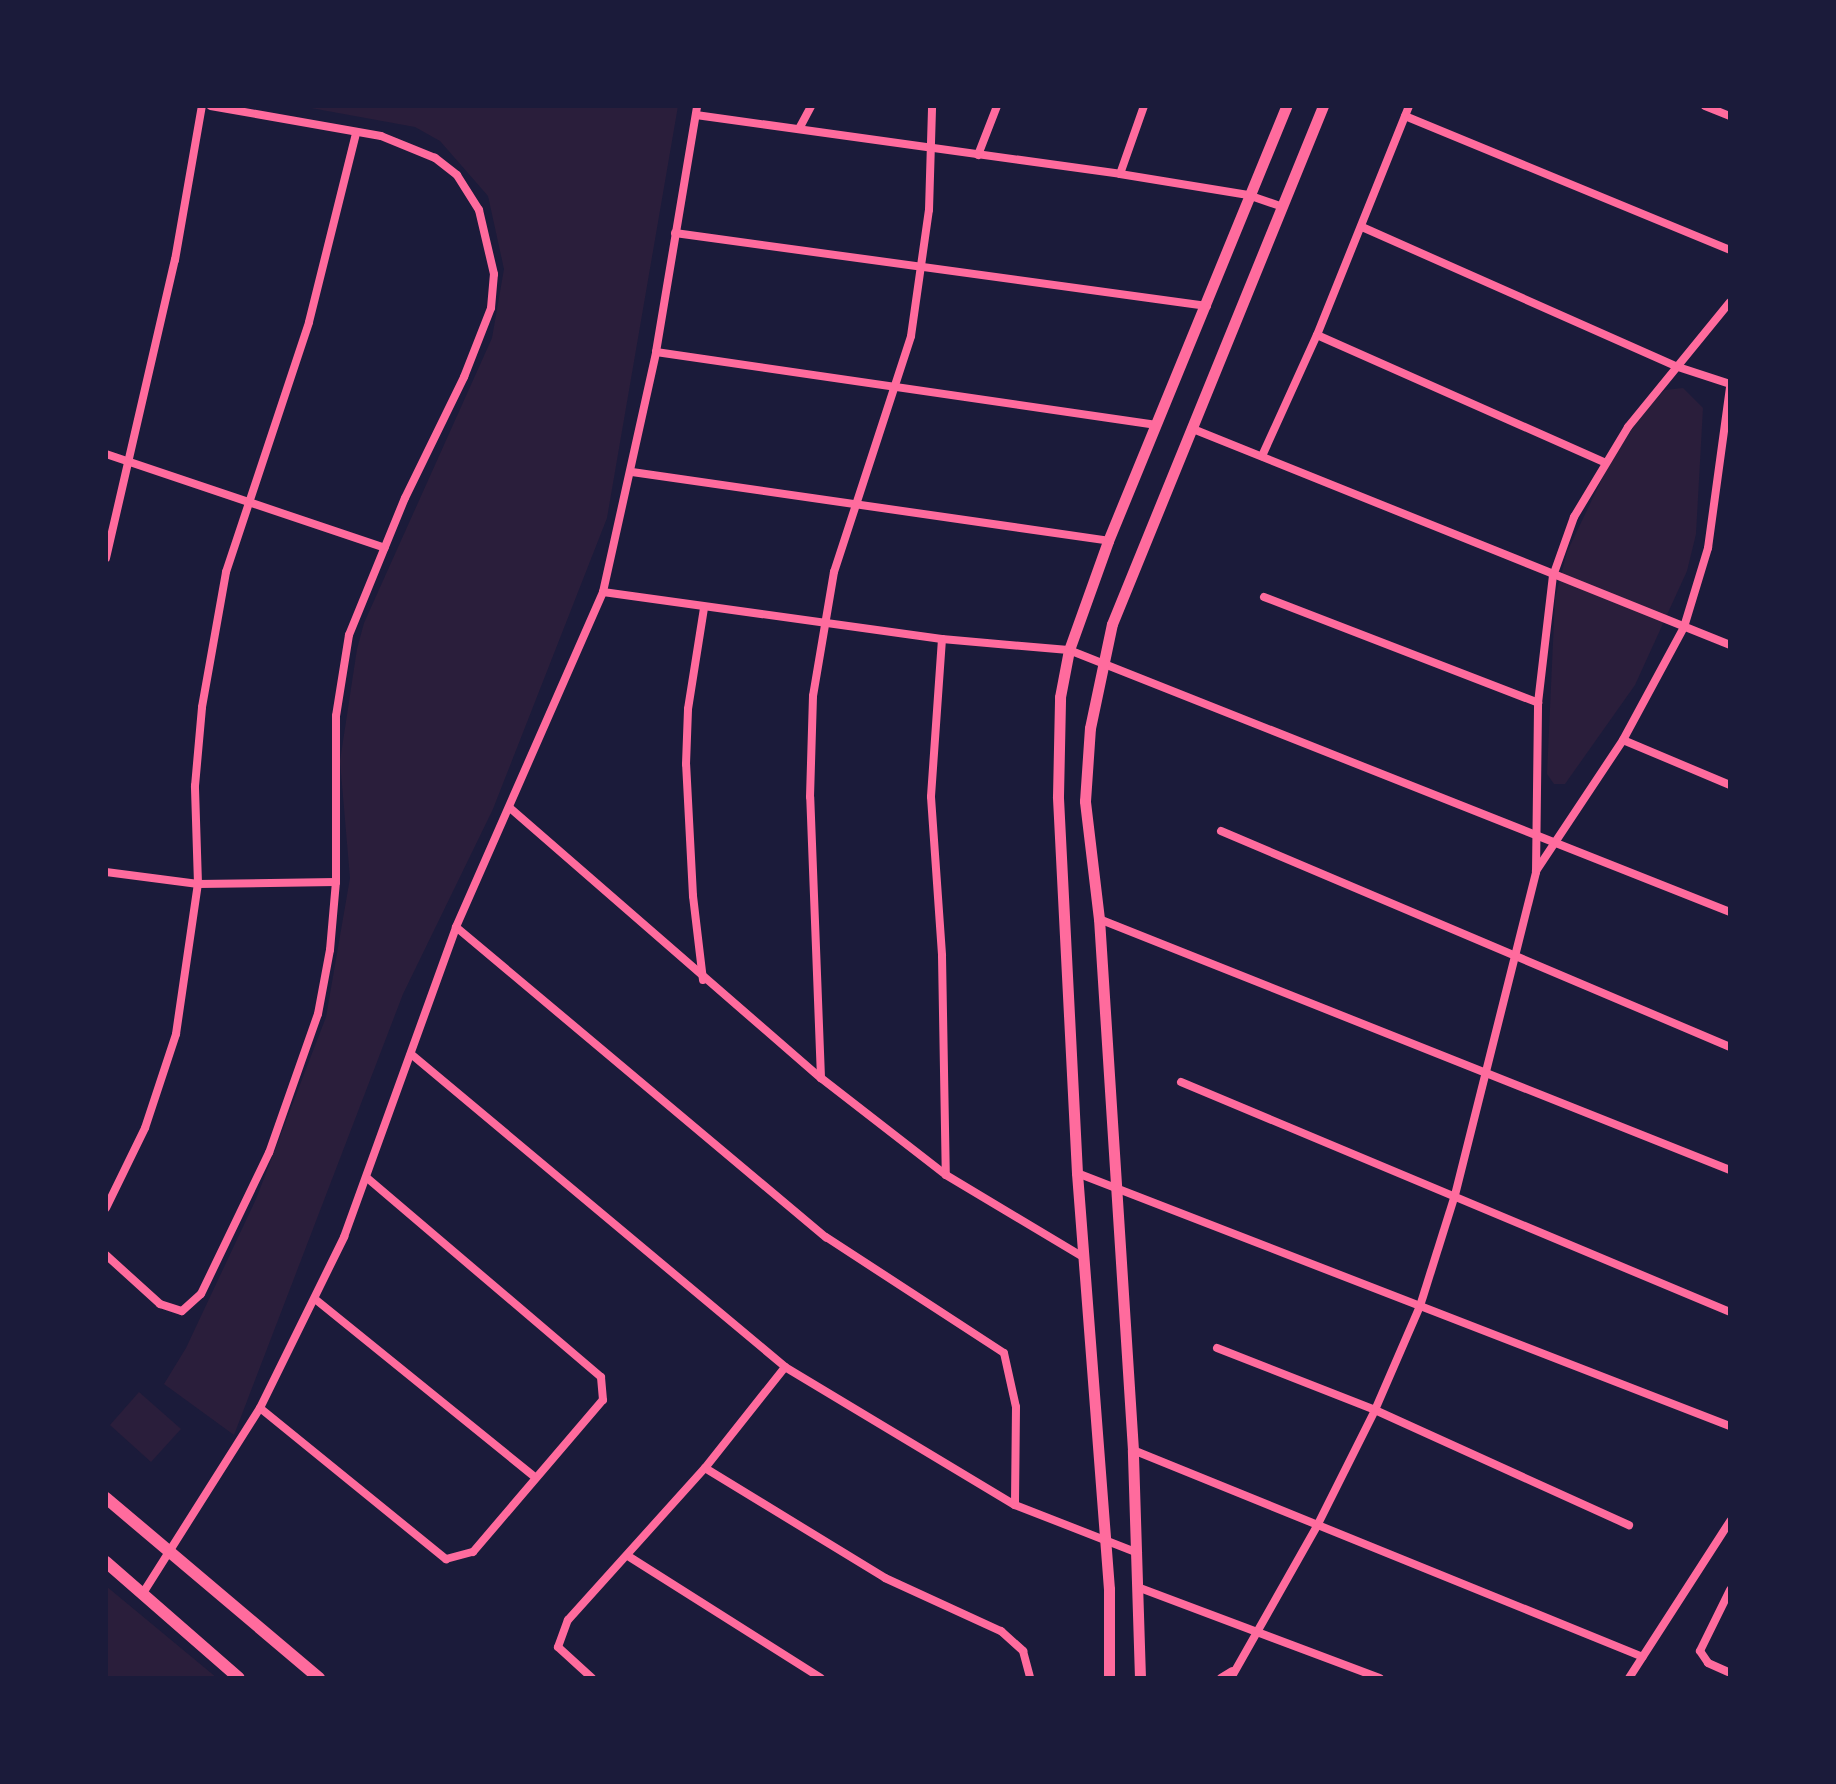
<!DOCTYPE html>
<style>
body{margin:0}
#map{position:relative;width:1836px;height:1784px;overflow:hidden;background:#1b1b3a;font-family:Inter,sans-serif}
div>[style]{position:absolute}
.green>*{inset:0;background:#2a1e3b}
.minor>*{height:8px;margin:-4px;padding:0 4px;transform-origin:4px;border-radius:4px;background:#ff6b9d}
.tertiary>*{height:11px;margin:-5.5px;padding:0 5.5px;transform-origin:5.5px;border-radius:5.5px;background:#ff6b9d}
.secondary>*{height:12px;margin:-6px;padding:0 6px;transform-origin:6px;border-radius:6px;background:#ff6b9d}
span{translate:-50% -50%;white-space:nowrap;text-align:center;line-height:1.15;-webkit-text-stroke:8px #1b1b3a;paint-order:stroke}
.frame{position:absolute;inset:0;border:108px solid #1b1b3a;pointer-events:none}
</style>
<div id="map">
<div class="green">
<div style="clip-path:polygon(300px 106px,678px 106px,607px 518px,493px 809px,403px 994px,234px 1435px,164px 1384px,186px 1348px,256px 1199px,326px 1017px,350px 878px,340px 761px,357px 649px,364px 623px,492px 338px,504px 269px,488px 196px,440px 141px,415px 127px)"></div>
<div style="clip-path:polygon(1683px 388px,1703px 408px,1696px 534px,1687px 571px,1635px 685px,1565px 784px,1554px 784px,1547px 774px,1555px 598px,1567px 552px,1610px 462px,1644px 411px,1665px 390px)"></div>
<div style="clip-path:polygon(139px 1392px,181px 1429px,151px 1462px,110px 1425px)"></div>
<div style="clip-path:polygon(106px 1586px,217px 1678px,106px 1678px)"></div>
</div>
<div class="minor">
<div style="left:1705px;top:106px;width:27px;rotate:22deg"></div>
<div style="left:696px;top:115px;width:428px;rotate:7.9deg"></div>
<div style="left:1120px;top:174px;width:130px;rotate:9.3deg"></div>
<div style="left:1248px;top:195px;width:34px;rotate:19deg"></div>
<div style="left:1405px;top:116px;width:352px;rotate:22.4deg"></div>
<div style="left:800px;top:127px;width:24px;rotate:-62deg"></div>
<div style="left:978px;top:155px;width:53px;rotate:-68.8deg"></div>
<div style="left:1120px;top:174px;width:72px;rotate:-70.6deg"></div>
<div style="left:1362px;top:227px;width:342px;rotate:23.9deg"></div>
<div style="left:1675px;top:366px;width:58px;rotate:18.1deg"></div>
<div style="left:675px;top:233px;width:537px;rotate:7.81deg"></div>
<div style="left:1317px;top:335px;width:314px;rotate:23.9deg"></div>
<div style="left:656px;top:352px;width:506px;rotate:8.29deg"></div>
<div style="left:1193px;top:429px;width:579px;rotate:21.91deg"></div>
<div style="left:106px;top:454px;width:294px;rotate:18.6deg"></div>
<div style="left:1262px;top:456px;width:133px;rotate:-65.6deg"></div>
<div style="left:1317px;top:335px;width:247px;rotate:-68.1deg"></div>
<div style="left:632px;top:472px;width:481px;rotate:8.2deg"></div>
<div style="left:106px;top:558px;width:306px;rotate:-77deg"></div>
<div style="left:175px;top:260px;width:156px;rotate:-80.1deg"></div>
<div style="left:603px;top:592px;width:342px;rotate:7.9deg"></div>
<div style="left:942px;top:639px;width:127px;rotate:5deg"></div>
<div style="left:1069px;top:650px;width:711px;rotate:21.62deg"></div>
<div style="left:1264px;top:597px;width:294px;rotate:21.1deg"></div>
<div style="left:942px;top:639px;width:158px;rotate:94deg"></div>
<div style="left:931px;top:797px;width:159px;rotate:86deg"></div>
<div style="left:942px;top:956px;width:219px;rotate:89deg"></div>
<div style="left:1623px;top:740px;width:116px;rotate:22.8deg"></div>
<div style="left:510px;top:808px;width:412px;rotate:41deg"></div>
<div style="left:821px;top:1078px;width:158px;rotate:37.8deg"></div>
<div style="left:946px;top:1175px;width:160px;rotate:30.9deg"></div>
<div style="left:1221px;top:831px;width:553px;rotate:22.99deg"></div>
<div style="left:1536px;top:871px;width:157px;rotate:-56.4deg"></div>
<div style="left:1623px;top:740px;width:128px;rotate:-61.6deg"></div>
<div style="left:1684px;top:627px;width:83px;rotate:-73.1deg"></div>
<div style="left:1708px;top:548px;width:162px;rotate:-82.2deg"></div>
<div style="left:106px;top:872px;width:93px;rotate:7.4deg"></div>
<div style="left:198px;top:884px;width:138px;rotate:-0.8deg"></div>
<div style="left:1099px;top:919px;width:679px;rotate:21.69deg"></div>
<div style="left:456px;top:927px;width:483px;rotate:40deg"></div>
<div style="left:826px;top:1237px;width:212px;rotate:33.1deg"></div>
<div style="left:1004px;top:1353px;width:55px;rotate:77.5deg"></div>
<div style="left:1016px;top:1407px;width:98px;rotate:90.6deg"></div>
<div style="left:703px;top:980px;width:85px;rotate:-96.8deg"></div>
<div style="left:693px;top:896px;width:132px;rotate:-93deg"></div>
<div style="left:686px;top:764px;width:55px;rotate:-87.9deg"></div>
<div style="left:688px;top:709px;width:102px;rotate:-81deg"></div>
<div style="left:411px;top:1054px;width:488px;rotate:39.9deg"></div>
<div style="left:785px;top:1367px;width:268px;rotate:31deg"></div>
<div style="left:1015px;top:1505px;width:132px;rotate:21.3deg"></div>
<div style="left:821px;top:1078px;width:281px;rotate:-92.2deg"></div>
<div style="left:810px;top:797px;width:101px;rotate:-88.3deg"></div>
<div style="left:813px;top:696px;width:126px;rotate:-80.4deg"></div>
<div style="left:834px;top:572px;width:248px;rotate:-71.9deg"></div>
<div style="left:911px;top:336px;width:127px;rotate:-81.9deg"></div>
<div style="left:929px;top:210px;width:104px;rotate:-88.3deg"></div>
<div style="left:1181px;top:1082px;width:595px;rotate:22.73deg"></div>
<div style="left:1077px;top:1173px;width:700px;rotate:21.18deg"></div>
<div style="left:106px;top:1208px;width:89px;rotate:-64deg"></div>
<div style="left:145px;top:1128px;width:99px;rotate:-71.7deg"></div>
<div style="left:176px;top:1034px;width:152px;rotate:-81.7deg"></div>
<div style="left:198px;top:884px;width:98px;rotate:-91.8deg"></div>
<div style="left:195px;top:786px;width:79px;rotate:-84.9deg"></div>
<div style="left:202px;top:707px;width:137px;rotate:-79.9deg"></div>
<div style="left:226px;top:572px;width:263px;rotate:-71.6deg"></div>
<div style="left:309px;top:322px;width:194px;rotate:-76deg"></div>
<div style="left:106px;top:1255px;width:73px;rotate:42.2deg"></div>
<div style="left:160px;top:1304px;width:23px;rotate:18deg"></div>
<div style="left:182px;top:1311px;width:25px;rotate:-42deg"></div>
<div style="left:201px;top:1294px;width:157px;rotate:-64.3deg"></div>
<div style="left:269px;top:1153px;width:147px;rotate:-70.6deg"></div>
<div style="left:318px;top:1014px;width:65px;rotate:-79.4deg"></div>
<div style="left:330px;top:950px;width:68px;rotate:-85deg"></div>
<div style="left:336px;top:882px;width:166px;rotate:-90deg"></div>
<div style="left:336px;top:716px;width:82px;rotate:-80.9deg"></div>
<div style="left:349px;top:635px;width:148px;rotate:-67.8deg"></div>
<div style="left:405px;top:498px;width:135px;rotate:-64deg"></div>
<div style="left:464px;top:377px;width:74px;rotate:-68.6deg"></div>
<div style="left:491px;top:308px;width:34px;rotate:-85deg"></div>
<div style="left:494px;top:274px;width:66px;rotate:-103.2deg"></div>
<div style="left:479px;top:210px;width:41px;rotate:-122.2deg"></div>
<div style="left:457px;top:175px;width:28px;rotate:-142deg"></div>
<div style="left:435px;top:158px;width:58px;rotate:-157.8deg"></div>
<div style="left:381px;top:136px;width:173px;rotate:-170deg"></div>
<div style="left:315px;top:1299px;width:283px;rotate:39deg"></div>
<div style="left:1217px;top:1348px;width:170px;rotate:21.4deg"></div>
<div style="left:1375px;top:1410px;width:279px;rotate:24.4deg"></div>
<div style="left:260px;top:1408px;width:240px;rotate:39.1deg"></div>
<div style="left:446px;top:1559px;width:28px;rotate:-15deg"></div>
<div style="left:473px;top:1552px;width:200px;rotate:-49.5deg"></div>
<div style="left:603px;top:1400px;width:23px;rotate:-95deg"></div>
<div style="left:601px;top:1377px;width:307px;rotate:-139.6deg"></div>
<div style="left:1133px;top:1450px;width:550px;rotate:22.09deg"></div>
<div style="left:705px;top:1468px;width:211px;rotate:31.4deg"></div>
<div style="left:885px;top:1578px;width:128px;rotate:24.6deg"></div>
<div style="left:1001px;top:1631px;width:30px;rotate:42deg"></div>
<div style="left:1023px;top:1651px;width:28px;rotate:75deg"></div>
<div style="left:628px;top:1556px;width:228px;rotate:32.3deg"></div>
<div style="left:1140px;top:1588px;width:256px;rotate:20.6deg"></div>
<div style="left:1730px;top:1590px;width:68px;rotate:116.2deg"></div>
<div style="left:1700px;top:1651px;width:14px;rotate:56deg"></div>
<div style="left:1708px;top:1663px;width:24px;rotate:24deg"></div>
<div style="left:143px;top:1593px;width:219px;rotate:-57.7deg"></div>
<div style="left:260px;top:1408px;width:191px;rotate:-63.8deg"></div>
<div style="left:344px;top:1237px;width:330px;rotate:-70.1deg"></div>
<div style="left:456px;top:927px;width:366px;rotate:-66.3deg"></div>
<div style="left:603px;top:592px;width:246px;rotate:-77.5deg"></div>
<div style="left:656px;top:352px;width:249px;rotate:-80.5deg"></div>
<div style="left:592px;top:1678px;width:46px;rotate:-137.6deg"></div>
<div style="left:558px;top:1647px;width:29px;rotate:-70deg"></div>
<div style="left:568px;top:1620px;width:205px;rotate:-48deg"></div>
<div style="left:705px;top:1468px;width:129px;rotate:-51.6deg"></div>
<div style="left:1221px;top:1678px;width:13px;rotate:-32deg"></div>
<div style="left:1231px;top:1678px;width:177px;rotate:-60.5deg"></div>
<div style="left:1318px;top:1524px;width:127px;rotate:-63.4deg"></div>
<div style="left:1375px;top:1410px;width:113px;rotate:-66.6deg"></div>
<div style="left:1420px;top:1306px;width:116px;rotate:-72.5deg"></div>
<div style="left:1455px;top:1195px;width:333px;rotate:-75.9deg"></div>
<div style="left:1536px;top:872px;width:169px;rotate:-89.3deg"></div>
<div style="left:1538px;top:703px;width:128px;rotate:-83.3deg"></div>
<div style="left:1553px;top:576px;width:63px;rotate:-70.4deg"></div>
<div style="left:1574px;top:517px;width:105px;rotate:-59deg"></div>
<div style="left:1628px;top:427px;width:161px;rotate:-50.8deg"></div>
<div style="left:1629px;top:1678px;width:187px;rotate:-57.2deg"></div>
</div>
<div class="tertiary">
<div style="left:1109px;top:1678px;width:89px;rotate:-90deg"></div>
<div style="left:1109px;top:1589px;width:417px;rotate:-94.4deg"></div>
<div style="left:1077px;top:1173px;width:377px;rotate:-92.9deg"></div>
<div style="left:1058px;top:796px;width:99px;rotate:-88.8deg"></div>
<div style="left:1060px;top:697px;width:48px;rotate:-79.2deg"></div>
<div style="left:1069px;top:650px;width:116px;rotate:-70.3deg"></div>
<div style="left:1108px;top:541px;width:470px;rotate:-67.7deg"></div>
<div style="left:1140px;top:1678px;width:228px;rotate:-91.8deg"></div>
<div style="left:1133px;top:1450px;width:532px;rotate:-93.66deg"></div>
<div style="left:1099px;top:919px;width:119px;rotate:-96.8deg"></div>
<div style="left:1085px;top:801px;width:73px;rotate:-86.1deg"></div>
<div style="left:1090px;top:728px;width:106px;rotate:-78.1deg"></div>
<div style="left:1112px;top:624px;width:559px;rotate:-67.84deg"></div>
</div>
<div class="secondary">
<div style="left:106px;top:1498px;width:279px;rotate:40.2deg"></div>
<div style="left:106px;top:1562px;width:176px;rotate:41.1deg"></div>
</div>
<div class="frame"></div>
</div>
